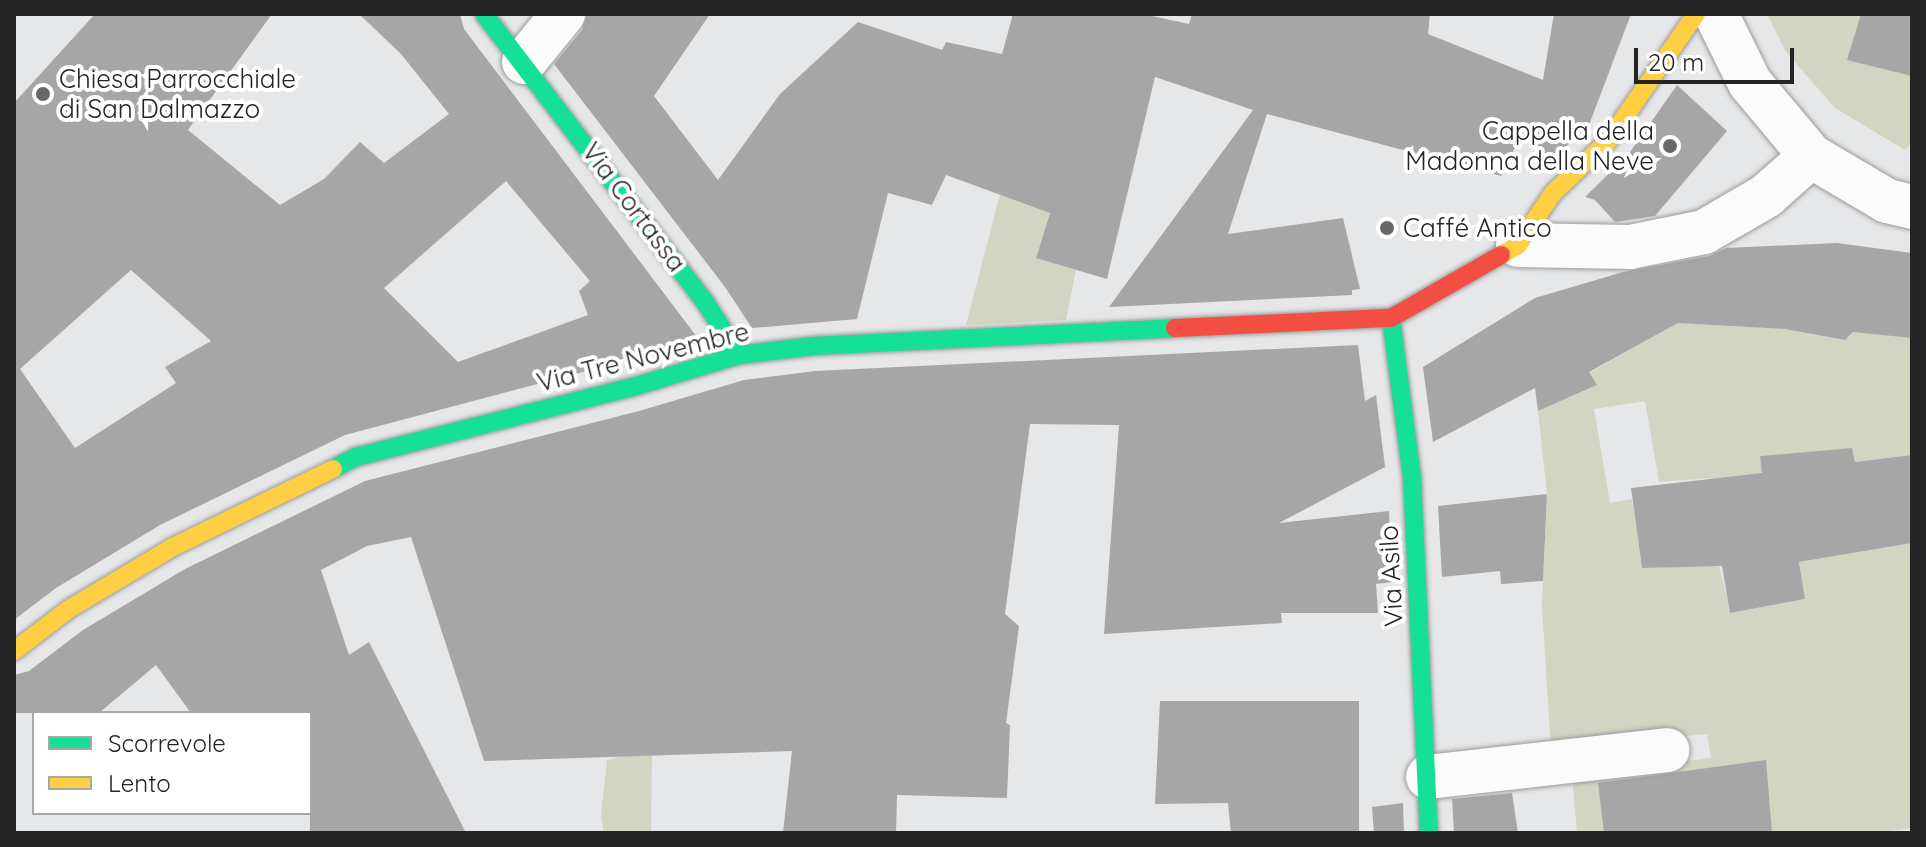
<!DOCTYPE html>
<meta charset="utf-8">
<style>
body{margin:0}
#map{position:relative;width:1926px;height:847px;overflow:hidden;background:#e6e7e8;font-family:Quicksand,sans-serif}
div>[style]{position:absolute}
.green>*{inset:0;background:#d2d5c2}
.building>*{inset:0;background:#a6a6a7}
.roads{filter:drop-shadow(0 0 2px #9a9b9c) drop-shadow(0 0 2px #9a9b9c)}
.street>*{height:44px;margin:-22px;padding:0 22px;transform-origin:22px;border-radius:22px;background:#fbfbfc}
.fast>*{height:18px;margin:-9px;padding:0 9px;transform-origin:9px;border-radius:9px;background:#16e098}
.slow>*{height:18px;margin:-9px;padding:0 9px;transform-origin:9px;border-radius:9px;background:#ffcf43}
.jam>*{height:18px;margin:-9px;padding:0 9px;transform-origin:9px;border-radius:9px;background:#f24e42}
.dots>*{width:22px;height:22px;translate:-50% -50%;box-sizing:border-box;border:4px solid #fff;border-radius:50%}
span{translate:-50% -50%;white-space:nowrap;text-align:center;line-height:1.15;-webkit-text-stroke:8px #fff;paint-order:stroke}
.poi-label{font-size:26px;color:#242425}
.left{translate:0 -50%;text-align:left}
.right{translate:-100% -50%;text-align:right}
.street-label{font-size:26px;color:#242425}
.frame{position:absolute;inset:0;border:16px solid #242425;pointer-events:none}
.legend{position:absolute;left:32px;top:711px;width:280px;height:104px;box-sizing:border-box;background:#fff;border:2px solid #a7a7a8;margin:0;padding:10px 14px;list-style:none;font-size:24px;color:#242425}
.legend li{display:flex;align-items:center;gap:16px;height:40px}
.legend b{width:40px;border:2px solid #a7a7a8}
.scale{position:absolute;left:1634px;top:48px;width:160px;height:36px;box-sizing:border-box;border:4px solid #242425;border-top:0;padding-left:10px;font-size:24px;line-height:28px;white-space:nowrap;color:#242425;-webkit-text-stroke:6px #fff;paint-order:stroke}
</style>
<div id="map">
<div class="green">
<div style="clip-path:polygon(1767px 14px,1912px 14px,1912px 144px,1905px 150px,1835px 108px,1786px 52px)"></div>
<div style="clip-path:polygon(1012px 148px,1056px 194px,1036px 257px,1076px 270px,1066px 320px,966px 325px)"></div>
<div style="clip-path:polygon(evenodd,1678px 323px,1785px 329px,1844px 340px,1853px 332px,1912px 337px,1912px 455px,1855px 462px,1852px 448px,1761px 456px,1772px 552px,1719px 566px,1731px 613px,1805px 599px,1799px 562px,1912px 543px,1912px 828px,1874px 833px,1577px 833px,1572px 776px,1711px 758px,1707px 734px,1551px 750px,1542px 605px,1547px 494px,1538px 411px,1596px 386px,1589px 373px,1678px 323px,1645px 401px,1659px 482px,1711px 478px,1719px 565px,1642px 568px,1632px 499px,1610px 503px,1594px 409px,1645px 401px)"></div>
<div style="clip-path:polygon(629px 755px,652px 756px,651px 833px,604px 833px,601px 816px,607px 760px)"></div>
</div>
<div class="building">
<div style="clip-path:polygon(evenodd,95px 14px,272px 14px,188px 130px,280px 205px,324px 179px,360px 142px,384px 163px,449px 114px,401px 54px,359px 14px,460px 14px,464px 29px,700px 341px,345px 435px,160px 525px,56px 588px,14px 620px,14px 103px,95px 14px,506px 181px,590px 281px,579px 291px,588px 315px,458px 362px,384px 288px,506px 181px,95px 14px,131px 270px,211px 341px,165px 367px,176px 383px,75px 448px,20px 369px,131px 270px)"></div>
<div style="clip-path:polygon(587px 14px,710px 14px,654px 96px,718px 180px,780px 94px,858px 22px,942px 50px,946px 42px,1002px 54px,1013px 14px,1143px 14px,1189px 24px,1192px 14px,1430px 14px,1428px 34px,1543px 80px,1554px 14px,1631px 14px,1589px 125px,1551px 161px,1522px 133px,1501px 176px,1267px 114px,1228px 234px,1343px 218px,1360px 289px,1352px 290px,1352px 295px,1109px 307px,1253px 110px,1155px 77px,1107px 279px,1036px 258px,1050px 213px,946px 175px,932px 205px,888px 193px,857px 319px,752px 328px,725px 287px,554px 64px,582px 30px)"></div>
<div style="clip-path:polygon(1861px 14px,1912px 14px,1912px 76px,1847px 60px)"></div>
<div style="clip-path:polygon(1677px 85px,1727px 131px,1655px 216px,1615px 222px,1595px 200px,1585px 197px,1628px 155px)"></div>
<div style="clip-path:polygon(1837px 243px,1912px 253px,1912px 338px,1853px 332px,1845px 340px,1785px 329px,1678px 323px,1589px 372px,1597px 385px,1538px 411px,1535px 388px,1433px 442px,1423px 367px,1535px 298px,1623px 272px,1709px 256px,1726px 248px)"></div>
<div style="clip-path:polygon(1358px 345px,1365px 401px,1376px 395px,1385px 467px,1279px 523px,1389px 511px,1392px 582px,1376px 584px,1378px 613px,1281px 613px,1282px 623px,1104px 634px,1119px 425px,1030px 424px,1005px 614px,1019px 626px,1006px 723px,1010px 725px,1007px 798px,897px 795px,896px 833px,783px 833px,792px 751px,484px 761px,411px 537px,367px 546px,321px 570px,349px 655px,369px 642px,466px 833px,310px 833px,310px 713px,191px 713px,156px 665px,99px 713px,14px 713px,14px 675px,29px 671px,83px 630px,185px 569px,365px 481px,639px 411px,744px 380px,815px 371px)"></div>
<div style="clip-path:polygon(1852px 448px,1855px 462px,1912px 455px,1912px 543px,1799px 562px,1805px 599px,1730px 613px,1722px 566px,1642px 568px,1631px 488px,1762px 473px,1760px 456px)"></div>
<div style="clip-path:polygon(1547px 494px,1543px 581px,1501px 584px,1500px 571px,1442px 577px,1438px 506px)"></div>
<div style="clip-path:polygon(1160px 701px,1359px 701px,1359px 833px,1231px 833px,1228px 803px,1155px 804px)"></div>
<div style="clip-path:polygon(1766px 760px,1772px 833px,1604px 833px,1598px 783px)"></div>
<div style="clip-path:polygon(1512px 793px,1518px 833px,1454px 833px,1452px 799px)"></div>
<div style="clip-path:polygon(1403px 803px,1404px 833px,1374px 833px,1372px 807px)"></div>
</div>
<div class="roads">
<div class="street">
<div style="left:1716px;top:14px;width:77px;rotate:63.8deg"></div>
<div style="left:1750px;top:83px;width:95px;rotate:50.1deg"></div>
<div style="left:1811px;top:156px;width:88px;rotate:30.6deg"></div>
<div style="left:1887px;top:201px;width:26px;rotate:13deg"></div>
<div style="left:524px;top:62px;width:62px;rotate:-50.9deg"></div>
<div style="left:1518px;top:245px;width:112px;rotate:1deg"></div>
<div style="left:1630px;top:247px;width:76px;rotate:-11.5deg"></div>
<div style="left:1704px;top:232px;width:72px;rotate:-30.1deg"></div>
<div style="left:1766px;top:196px;width:60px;rotate:-41.6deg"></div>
<div style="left:1428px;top:777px;width:241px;rotate:-6.4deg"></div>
</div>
<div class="fast">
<div style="left:484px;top:14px;width:363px;rotate:52.5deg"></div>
<div style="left:705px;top:302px;width:63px;rotate:57.3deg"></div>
<div style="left:1391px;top:318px;width:160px;rotate:82.5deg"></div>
<div style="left:1412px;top:477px;width:356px;rotate:87.3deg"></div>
<div style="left:333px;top:469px;width:26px;rotate:-28deg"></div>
<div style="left:356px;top:457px;width:286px;rotate:-14.2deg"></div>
<div style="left:633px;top:387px;width:111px;rotate:-16.8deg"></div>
<div style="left:739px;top:355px;width:75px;rotate:-6.9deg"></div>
<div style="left:813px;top:346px;width:362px;rotate:-2.8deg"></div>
</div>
<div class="slow">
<div style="left:1501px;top:255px;width:20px;rotate:-30deg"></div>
<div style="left:1518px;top:245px;width:63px;rotate:-56.1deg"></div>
<div style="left:1553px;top:193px;width:76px;rotate:-43.4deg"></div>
<div style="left:1608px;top:141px;width:155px;rotate:-55.3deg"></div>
<div style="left:14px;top:651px;width:69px;rotate:-37.4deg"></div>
<div style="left:69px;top:609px;width:121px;rotate:-30.8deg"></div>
<div style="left:173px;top:547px;width:178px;rotate:-26deg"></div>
</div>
<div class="jam">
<div style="left:1175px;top:328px;width:216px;rotate:-2.7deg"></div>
<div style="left:1391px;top:318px;width:127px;rotate:-29.8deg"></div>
</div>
</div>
<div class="dots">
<div style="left:43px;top:94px;background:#686869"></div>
<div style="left:1670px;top:146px;background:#686869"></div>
<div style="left:1387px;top:228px;background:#686869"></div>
</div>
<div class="poi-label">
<span class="left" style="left:59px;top:94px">Chiesa Parrocchiale<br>di San Dalmazzo</span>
<span class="right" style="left:1654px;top:146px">Cappella della<br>Madonna della Neve</span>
<span class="left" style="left:1403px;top:228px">Caffé Antico</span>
</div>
<div class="street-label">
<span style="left:634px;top:207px;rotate:53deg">Via Cortassa</span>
<span style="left:643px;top:357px;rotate:-14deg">Via Tre Novembre</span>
<span style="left:1391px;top:576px;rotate:-93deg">Via Asilo</span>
</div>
<div class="frame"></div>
<ul class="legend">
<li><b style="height:10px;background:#16e098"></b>Scorrevole</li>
<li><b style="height:10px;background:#ffcf43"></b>Lento</li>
</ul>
<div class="scale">20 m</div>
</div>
